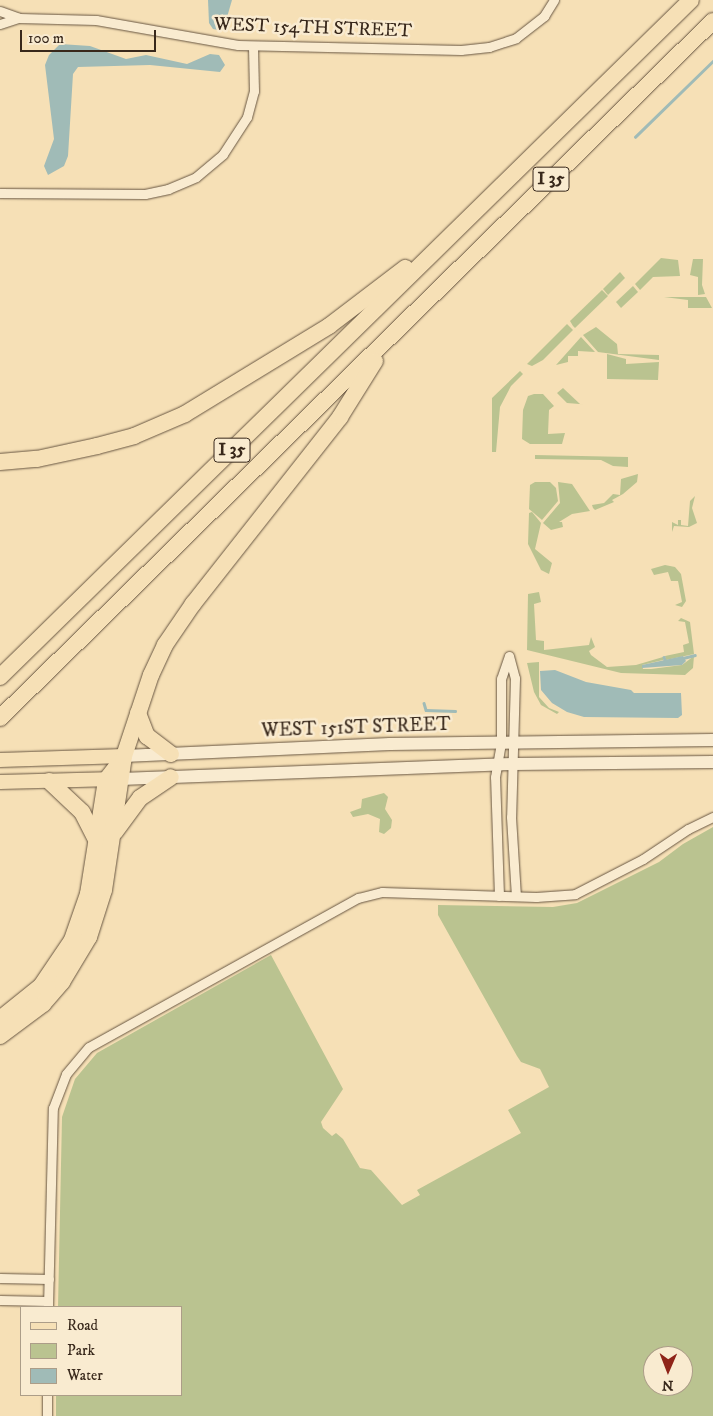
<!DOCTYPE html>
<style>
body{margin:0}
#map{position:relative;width:713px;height:1416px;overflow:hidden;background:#f6e0b6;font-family:"IM FELL DW Pica",serif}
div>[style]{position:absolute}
.green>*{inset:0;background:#bac390}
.water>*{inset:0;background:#a0bbb7}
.stream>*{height:2.5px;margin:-1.25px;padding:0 1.25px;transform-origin:1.25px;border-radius:1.25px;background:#a0bbb7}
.roads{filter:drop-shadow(0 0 1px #685642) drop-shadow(0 0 1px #685642)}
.street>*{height:9px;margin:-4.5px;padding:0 4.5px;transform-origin:4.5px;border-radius:4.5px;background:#f9ebd0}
.secondary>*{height:12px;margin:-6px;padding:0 6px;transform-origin:6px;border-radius:6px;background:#f9ebd0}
.primary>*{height:14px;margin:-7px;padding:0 7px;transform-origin:7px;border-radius:7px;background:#f6e0b6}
.highway>*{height:16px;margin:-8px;padding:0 8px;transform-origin:8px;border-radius:8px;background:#f6e0b6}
span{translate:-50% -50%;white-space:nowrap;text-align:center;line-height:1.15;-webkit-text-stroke:5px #f9ebd0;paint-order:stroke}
.shield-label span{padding:1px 4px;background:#f9ebd0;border:1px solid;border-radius:4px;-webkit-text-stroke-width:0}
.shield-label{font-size:18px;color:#38281b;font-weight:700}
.street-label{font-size:19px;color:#38281b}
.legend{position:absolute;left:20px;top:1306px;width:162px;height:90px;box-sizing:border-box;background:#f9ebd0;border:1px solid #ac9d88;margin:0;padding:6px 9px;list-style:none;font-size:15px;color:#38281b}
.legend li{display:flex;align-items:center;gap:10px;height:25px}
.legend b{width:25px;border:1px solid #ac9d88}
.north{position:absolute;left:643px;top:1346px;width:50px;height:50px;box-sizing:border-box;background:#f9ebd0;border:1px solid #ac9d88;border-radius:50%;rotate:181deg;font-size:14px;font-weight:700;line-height:20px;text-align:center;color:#38281b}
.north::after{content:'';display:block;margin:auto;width:18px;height:22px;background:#8f2418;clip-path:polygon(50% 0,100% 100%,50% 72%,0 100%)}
.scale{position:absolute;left:20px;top:30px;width:136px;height:22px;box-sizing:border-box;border:2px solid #38281b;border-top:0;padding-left:6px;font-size:15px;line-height:18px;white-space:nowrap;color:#38281b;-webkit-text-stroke:4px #f9ebd0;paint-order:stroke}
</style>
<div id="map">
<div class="green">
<div style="clip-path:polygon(661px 258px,678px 260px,680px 276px,653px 277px,640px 290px,635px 284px)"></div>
<div style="clip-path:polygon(693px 259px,703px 259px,702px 285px,705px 294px,698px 295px,698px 277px,690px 275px)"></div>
<div style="clip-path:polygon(620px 272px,625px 278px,608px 295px,603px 289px)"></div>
<div style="clip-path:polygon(633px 286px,638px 292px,621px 308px,616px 302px)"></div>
<div style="clip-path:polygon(602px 290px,608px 296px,575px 328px,573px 326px,570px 321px)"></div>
<div style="clip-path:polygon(664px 297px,706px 297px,712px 308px,688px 308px,688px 300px)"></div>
<div style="clip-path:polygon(567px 324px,573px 330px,543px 360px,532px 366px,527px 364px)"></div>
<div style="clip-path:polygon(596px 327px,617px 344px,618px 354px,659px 355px,659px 360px,598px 352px,583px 335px)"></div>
<div style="clip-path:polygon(581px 337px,595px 352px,578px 351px,578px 356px,568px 356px,568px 362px,556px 365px)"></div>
<div style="clip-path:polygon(607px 354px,626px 359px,626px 364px,659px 362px,658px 380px,607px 379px)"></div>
<div style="clip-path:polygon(520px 371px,523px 374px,511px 386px,500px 407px,496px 452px,492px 452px,492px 398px)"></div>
<div style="clip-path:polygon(563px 388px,580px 404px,592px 405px,567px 403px,557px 393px)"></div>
<div style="clip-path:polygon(534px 394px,543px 394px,554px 406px,549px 410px,548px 434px,565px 433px,562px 444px,530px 444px,522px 439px,523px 410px,528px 396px)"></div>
<div style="clip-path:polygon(535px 455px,628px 457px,628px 467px,613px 466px,601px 460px,535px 459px)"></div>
<div style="clip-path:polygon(638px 474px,637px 482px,623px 494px,612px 500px,614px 502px,595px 510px,593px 508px,592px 505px,604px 503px,613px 494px,620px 495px,621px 479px)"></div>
<div style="clip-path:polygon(550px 482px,556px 488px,558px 501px,542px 520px,529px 509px,530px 485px,535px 482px)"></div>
<div style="clip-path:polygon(558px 482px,572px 484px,590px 511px,572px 514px,559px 522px,562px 522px,563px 527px,551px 530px,543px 523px,560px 503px)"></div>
<div style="clip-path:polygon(695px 496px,692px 508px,697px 523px,689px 527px,674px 526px,672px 532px,672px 522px,678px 525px,678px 520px,681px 520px,681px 525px,688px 526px,690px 501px)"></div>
<div style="clip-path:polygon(532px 512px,541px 523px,535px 549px,552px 563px,549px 574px,541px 570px,528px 544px,529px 513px)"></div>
<div style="clip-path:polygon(665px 565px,675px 567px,681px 574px,686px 601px,682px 607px,675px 605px,682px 602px,678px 581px,671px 581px,668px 572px,654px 575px,651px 569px)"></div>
<div style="clip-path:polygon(539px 592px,541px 602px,534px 604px,536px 640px,544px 641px,544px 650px,589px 645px,591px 637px,595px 647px,589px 651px,591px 655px,607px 667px,636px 665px,663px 657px,663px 660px,642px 665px,643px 669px,651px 669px,682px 665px,694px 656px,693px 668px,685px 675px,621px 673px,527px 650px,528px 594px)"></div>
<div style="clip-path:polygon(681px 618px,690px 622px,694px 654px,666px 660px,665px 656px,684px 652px,683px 645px,689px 643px,685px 622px,678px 621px)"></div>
<div style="clip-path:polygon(539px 662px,539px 697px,549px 708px,559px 712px,557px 714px,541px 705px,534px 692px,527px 663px)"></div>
<div style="clip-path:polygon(384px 793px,388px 797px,385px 809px,392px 820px,391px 828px,384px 834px,379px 832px,380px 819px,368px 814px,353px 817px,350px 812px,361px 808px,362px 799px)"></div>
<div style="clip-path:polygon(evenodd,713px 827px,713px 1416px,56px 1416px,56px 1395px,181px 1395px,181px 1307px,58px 1307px,62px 1117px,75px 1079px,97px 1053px,271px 955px,343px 1089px,321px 1122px,323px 1128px,332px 1136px,336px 1133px,343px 1139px,360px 1168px,371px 1170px,402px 1205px,420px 1195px,417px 1190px,521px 1133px,508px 1110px,549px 1087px,540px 1069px,521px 1062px,517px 1056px,438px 915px,438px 905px,553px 907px,577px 903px,659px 862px,683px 844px,713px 827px,653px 1356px,683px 1356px,683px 1386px,653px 1386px,653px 1356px)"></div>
</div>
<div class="water">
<div style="clip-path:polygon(208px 0,232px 0,223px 31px,213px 29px,209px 23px)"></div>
<div style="clip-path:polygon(60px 44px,90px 46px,126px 59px,146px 55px,187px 64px,210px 54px,219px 55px,225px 65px,220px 72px,150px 65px,78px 67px,73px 74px,68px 156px,64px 166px,48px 175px,44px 166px,54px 139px,45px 65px,49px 55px)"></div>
<div style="clip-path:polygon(683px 656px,686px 661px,682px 665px,642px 668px,642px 665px)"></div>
<div style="clip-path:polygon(555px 670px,586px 682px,631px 690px,634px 693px,681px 693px,682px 715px,678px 718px,584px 717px,567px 712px,552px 703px,541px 690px,540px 671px)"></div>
</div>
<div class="stream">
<div style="left:635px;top:137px;width:109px;rotate:-44.3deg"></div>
<div style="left:664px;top:657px;width:3px;rotate:72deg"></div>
<div style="left:683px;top:658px;width:12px;rotate:-14deg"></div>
<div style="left:424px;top:703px;width:7px;rotate:74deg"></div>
<div style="left:426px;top:710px;width:29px;rotate:2deg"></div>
</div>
<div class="roads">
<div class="street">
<div style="left:0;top:11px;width:20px;rotate:20deg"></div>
<div style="left:0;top:24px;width:20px;rotate:-18deg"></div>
<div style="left:19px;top:18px;width:77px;rotate:1.5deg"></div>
<div style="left:96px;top:20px;width:144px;rotate:10deg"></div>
<div style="left:238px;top:45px;width:223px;rotate:1.3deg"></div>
<div style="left:461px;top:50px;width:28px;rotate:-6deg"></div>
<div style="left:489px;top:47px;width:28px;rotate:-18deg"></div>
<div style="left:516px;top:38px;width:36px;rotate:-38deg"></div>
<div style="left:544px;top:16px;width:19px;rotate:-58deg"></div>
<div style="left:0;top:193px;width:145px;rotate:0.4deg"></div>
<div style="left:145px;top:194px;width:24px;rotate:-12deg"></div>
<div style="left:168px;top:189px;width:30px;rotate:-23deg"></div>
<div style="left:196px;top:177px;width:35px;rotate:-40deg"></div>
<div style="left:223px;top:154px;width:44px;rotate:-57deg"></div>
<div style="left:247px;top:117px;width:27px;rotate:-75deg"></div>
<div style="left:254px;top:91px;width:45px;rotate:-91.3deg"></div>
<div style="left:509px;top:656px;width:23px;rotate:75deg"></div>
<div style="left:515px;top:678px;width:139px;rotate:91.6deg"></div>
<div style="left:511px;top:817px;width:79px;rotate:86.4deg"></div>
<div style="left:499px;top:896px;width:119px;rotate:-91.9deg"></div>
<div style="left:495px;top:777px;width:36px;rotate:-80deg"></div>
<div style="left:501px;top:742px;width:63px;rotate:-90deg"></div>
<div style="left:501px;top:679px;width:24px;rotate:-71deg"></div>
<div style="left:0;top:1278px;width:49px;rotate:1.2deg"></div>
<div style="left:0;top:1300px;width:48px;rotate:1.2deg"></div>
<div style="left:48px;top:1307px;width:199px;rotate:-88.6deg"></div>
<div style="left:53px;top:1108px;width:36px;rotate:-69deg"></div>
<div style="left:66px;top:1074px;width:35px;rotate:-50deg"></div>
<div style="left:89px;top:1047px;width:308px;rotate:-29deg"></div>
<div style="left:358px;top:898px;width:25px;rotate:-14deg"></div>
<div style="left:382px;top:892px;width:154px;rotate:1.9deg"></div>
<div style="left:536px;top:897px;width:39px;rotate:-4deg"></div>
<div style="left:575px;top:894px;width:76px;rotate:-27.2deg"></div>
<div style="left:643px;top:859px;width:54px;rotate:-33.7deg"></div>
<div style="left:688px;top:829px;width:28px;rotate:-26deg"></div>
<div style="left:47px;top:1395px;width:21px;rotate:90deg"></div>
</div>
<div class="secondary">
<div style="left:124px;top:756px;width:266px;rotate:-2.6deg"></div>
<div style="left:390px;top:744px;width:323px;rotate:-0.7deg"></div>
<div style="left:121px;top:779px;width:392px;rotate:-2.2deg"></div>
<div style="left:513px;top:764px;width:200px;rotate:-0.6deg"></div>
</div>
<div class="primary">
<div style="left:0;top:760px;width:124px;rotate:-1.8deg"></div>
<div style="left:0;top:782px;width:115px;rotate:-1.5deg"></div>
</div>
<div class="highway">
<div style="left:0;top:462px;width:37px;rotate:-5deg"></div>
<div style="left:37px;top:459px;width:61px;rotate:-12.2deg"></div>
<div style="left:97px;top:446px;width:38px;rotate:-15deg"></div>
<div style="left:134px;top:436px;width:56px;rotate:-23.3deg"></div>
<div style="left:185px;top:414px;width:169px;rotate:-31.4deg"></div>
<div style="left:329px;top:326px;width:96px;rotate:-37.3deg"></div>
<div style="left:0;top:677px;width:967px;rotate:-44.41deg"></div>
<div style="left:138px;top:713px;width:25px;rotate:69deg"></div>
<div style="left:147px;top:736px;width:30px;rotate:37deg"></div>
<div style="left:0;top:718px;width:997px;rotate:-44.35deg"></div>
<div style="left:49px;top:781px;width:45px;rotate:43.2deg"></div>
<div style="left:82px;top:812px;width:34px;rotate:63deg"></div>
<div style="left:115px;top:832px;width:42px;rotate:-53.7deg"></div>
<div style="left:140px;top:798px;width:37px;rotate:-34deg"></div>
<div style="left:0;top:1019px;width:53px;rotate:-38.8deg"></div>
<div style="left:41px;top:986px;width:55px;rotate:-56deg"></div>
<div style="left:72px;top:940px;width:49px;rotate:-70.8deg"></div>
<div style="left:88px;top:894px;width:115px;rotate:-81deg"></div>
<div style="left:106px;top:780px;width:28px;rotate:-52deg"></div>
<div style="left:0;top:1036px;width:54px;rotate:-36.7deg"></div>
<div style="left:43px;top:1004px;width:29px;rotate:-49deg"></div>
<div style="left:62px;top:982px;width:52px;rotate:-59deg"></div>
<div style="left:89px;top:937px;width:49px;rotate:-72.3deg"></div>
<div style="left:104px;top:890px;width:135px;rotate:-81.5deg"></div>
<div style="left:124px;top:756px;width:85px;rotate:-71.6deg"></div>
<div style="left:151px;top:675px;width:33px;rotate:-65deg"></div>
<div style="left:165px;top:645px;width:50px;rotate:-55.7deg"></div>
<div style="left:193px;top:604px;width:238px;rotate:-51.8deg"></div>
<div style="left:340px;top:417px;width:66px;rotate:-58deg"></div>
</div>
</div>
<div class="shield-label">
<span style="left:551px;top:179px">I 35</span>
<span style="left:232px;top:450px">I 35</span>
</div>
<div class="street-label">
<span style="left:313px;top:28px;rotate:2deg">WEST 154TH STREET</span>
<span style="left:356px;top:728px;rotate:-2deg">WEST 151ST STREET</span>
</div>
<ul class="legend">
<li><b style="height:6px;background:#f6e0b6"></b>Road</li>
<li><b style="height:14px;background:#bac390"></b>Park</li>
<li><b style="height:14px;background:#a0bbb7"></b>Water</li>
</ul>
<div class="north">N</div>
<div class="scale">100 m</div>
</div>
